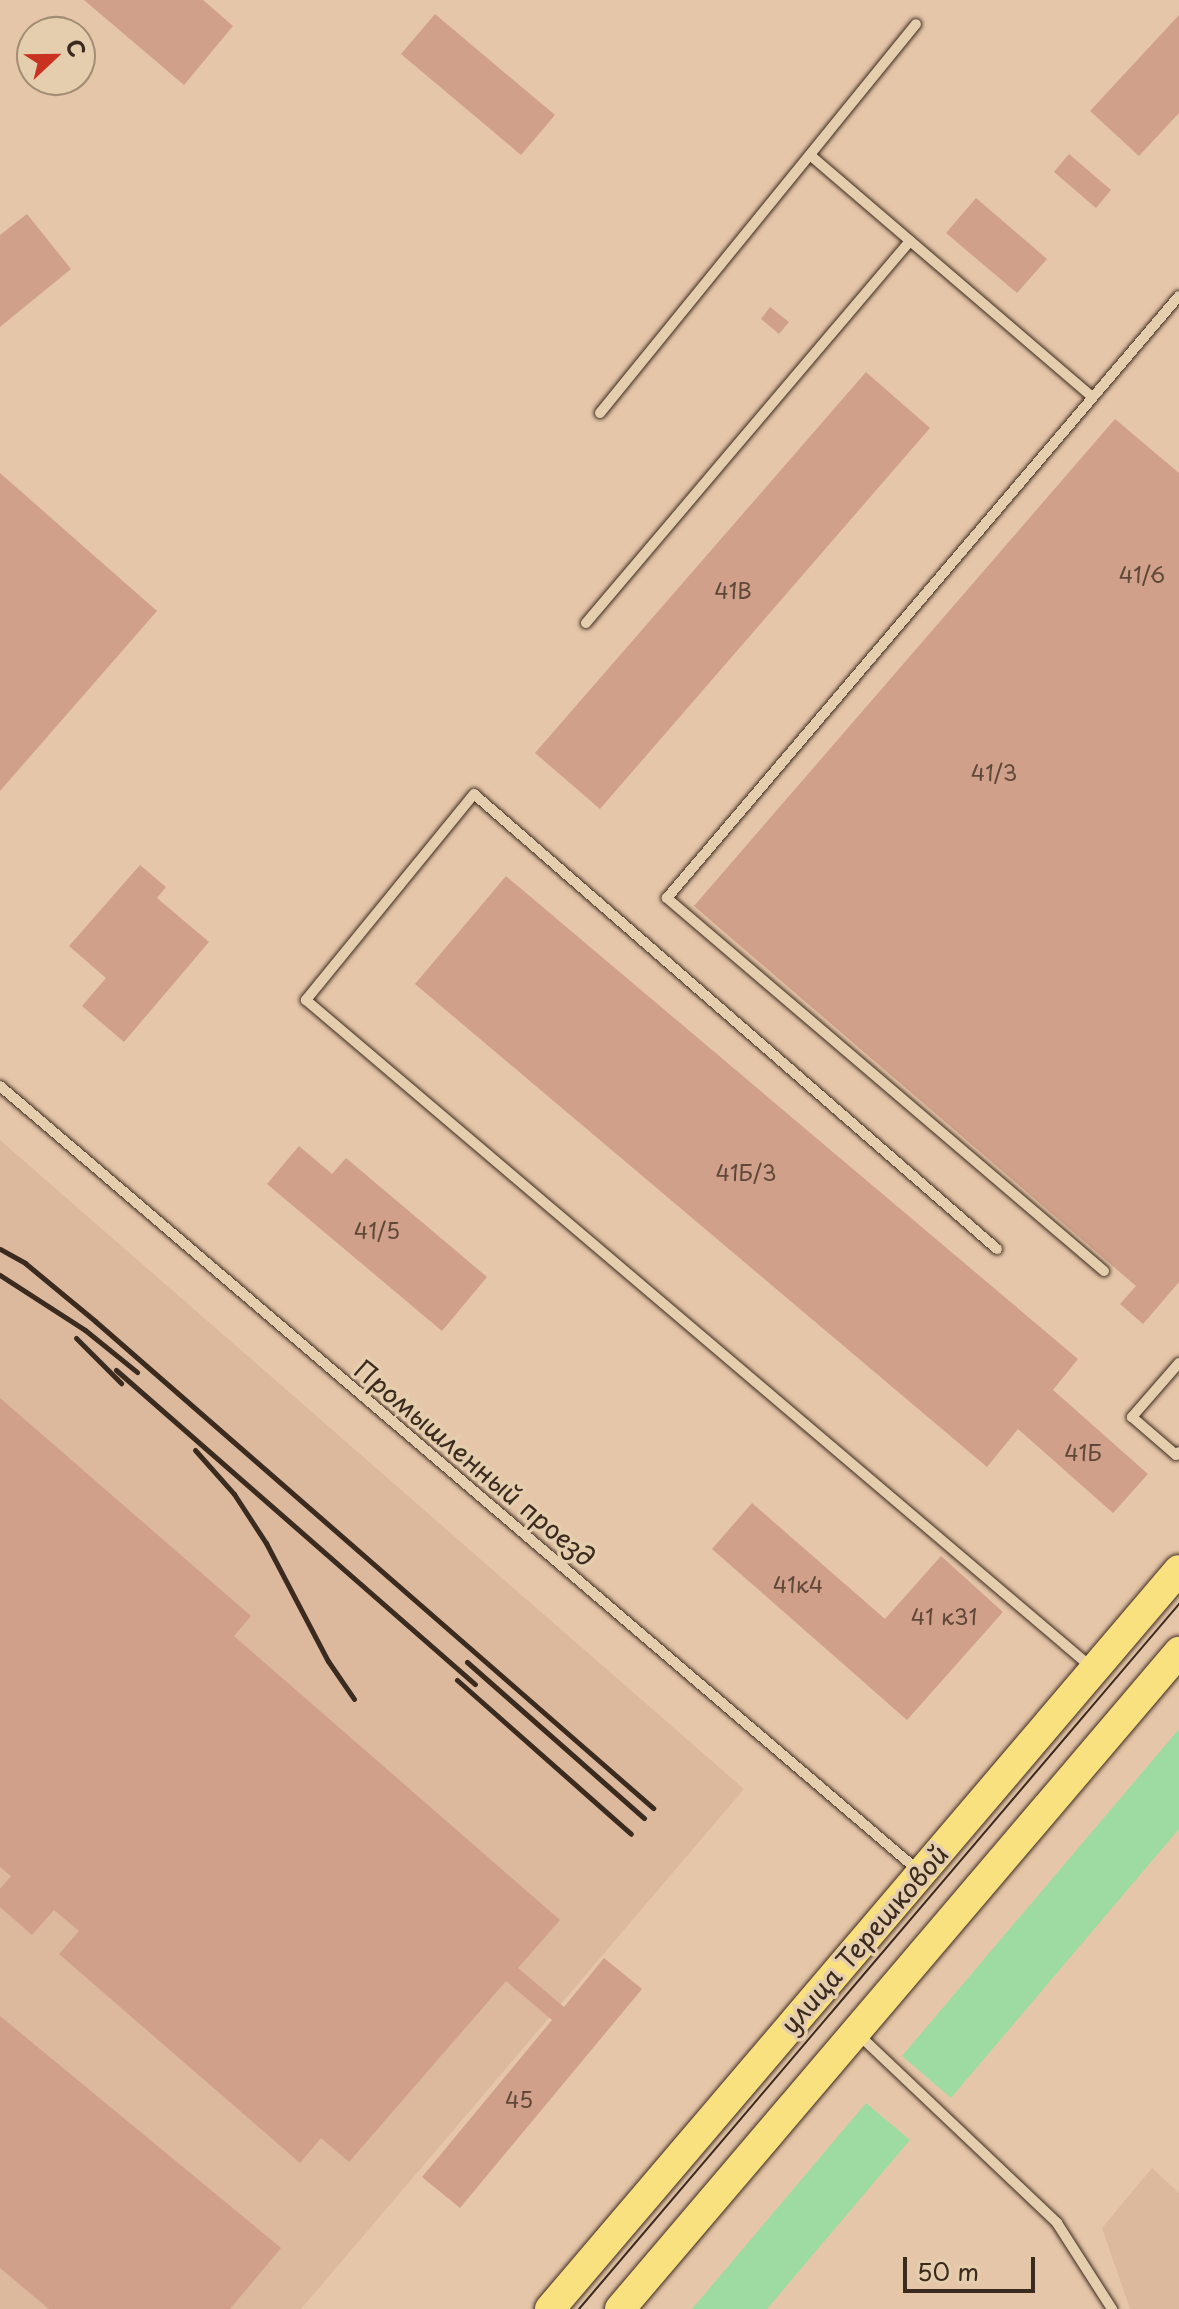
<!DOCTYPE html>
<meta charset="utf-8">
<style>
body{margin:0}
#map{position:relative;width:1179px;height:2309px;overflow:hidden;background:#e6c6a9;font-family:"Playpen Sans",sans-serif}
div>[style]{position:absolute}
.built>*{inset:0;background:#dcb89d}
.green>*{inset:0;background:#9ddba3}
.building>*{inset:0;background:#d0a08a}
.roads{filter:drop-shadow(0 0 2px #3b2a1e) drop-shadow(0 0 2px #3b2a1e)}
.lane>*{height:10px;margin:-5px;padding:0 5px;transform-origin:5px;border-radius:5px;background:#e5ceae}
.primary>*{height:30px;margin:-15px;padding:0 15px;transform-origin:15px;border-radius:15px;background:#fae180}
.tram>*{height:2px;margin:-1px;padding:0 1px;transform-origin:1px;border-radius:1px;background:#3b2a1e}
.rail>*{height:5px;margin:-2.5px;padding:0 2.5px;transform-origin:2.5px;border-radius:2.5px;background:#3b2a1e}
span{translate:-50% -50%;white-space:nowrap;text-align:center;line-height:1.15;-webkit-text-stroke:7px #e5ceae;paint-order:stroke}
.number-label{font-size:22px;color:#604839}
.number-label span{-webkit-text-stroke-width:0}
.street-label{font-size:26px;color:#3b2a1e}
.north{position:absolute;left:16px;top:16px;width:80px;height:80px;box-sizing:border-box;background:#e5ceae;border:2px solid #a18c74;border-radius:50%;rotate:68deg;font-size:22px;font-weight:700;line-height:32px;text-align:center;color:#3b2a1e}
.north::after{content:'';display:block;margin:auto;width:28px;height:36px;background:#c8321e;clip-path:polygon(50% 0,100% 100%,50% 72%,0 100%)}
.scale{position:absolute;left:903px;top:2257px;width:132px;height:36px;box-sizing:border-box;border:4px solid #3b2a1e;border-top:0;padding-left:10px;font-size:24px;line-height:28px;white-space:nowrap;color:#3b2a1e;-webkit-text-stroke:6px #e5ceae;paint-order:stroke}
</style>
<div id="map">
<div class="built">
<div style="clip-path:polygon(0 1140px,744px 1789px,301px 2309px,0 2309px)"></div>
<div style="clip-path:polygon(1152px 2168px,1179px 2193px,1179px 2309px,1130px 2309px,1102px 2228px)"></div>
</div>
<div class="green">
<div style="clip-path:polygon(1179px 1729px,1179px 1829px,951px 2098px,902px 2056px)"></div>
<div style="clip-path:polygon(866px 2103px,910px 2140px,767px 2309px,692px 2309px)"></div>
</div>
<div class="building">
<div style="clip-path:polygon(84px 0,203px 0,233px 26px,184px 85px)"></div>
<div style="clip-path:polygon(435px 14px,555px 115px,521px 155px,401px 54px)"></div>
<div style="clip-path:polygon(1179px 15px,1179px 113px,1139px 156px,1090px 111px)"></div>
<div style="clip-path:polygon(1069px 154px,1111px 190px,1096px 208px,1054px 172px)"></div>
<div style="clip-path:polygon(976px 198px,1047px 259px,1017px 293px,946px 233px)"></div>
<div style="clip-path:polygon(27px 214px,71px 269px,0 327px,0 235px)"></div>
<div style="clip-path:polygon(770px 307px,789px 322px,779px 334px,761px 319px)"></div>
<div style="clip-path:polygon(866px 372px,930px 428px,600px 809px,535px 753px)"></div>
<div style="clip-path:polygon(1115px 419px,1179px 473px,1179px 1282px,1143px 1324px,1120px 1304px,1136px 1286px,694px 906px)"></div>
<div style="clip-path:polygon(0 473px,157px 611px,0 791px)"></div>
<div style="clip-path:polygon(140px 865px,166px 887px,157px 898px,209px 942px,124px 1042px,82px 1006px,106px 978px,69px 946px)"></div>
<div style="clip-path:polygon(506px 876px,1078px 1359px,1053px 1390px,1148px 1474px,1113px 1513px,1018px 1429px,987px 1467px,415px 984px)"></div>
<div style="clip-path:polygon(299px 1146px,332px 1174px,346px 1158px,487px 1277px,442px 1331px,267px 1184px)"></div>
<div style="clip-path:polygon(0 1398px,251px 1616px,234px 1636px,560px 1920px,518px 1968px,564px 2007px,604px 1958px,642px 1989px,460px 2208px,422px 2177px,552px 2020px,506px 1981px,349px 2162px,321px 2138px,300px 2163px,59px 1954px,79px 1931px,54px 1910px,32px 1935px,0 1907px,0 1889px,11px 1876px,0 1867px)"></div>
<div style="clip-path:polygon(752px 1503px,885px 1619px,941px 1556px,1003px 1612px,907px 1720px,712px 1549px)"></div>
<div style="clip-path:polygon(0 2016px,281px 2248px,230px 2309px,49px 2309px,0 2268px)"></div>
</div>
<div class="roads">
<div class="lane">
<div style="left:810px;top:155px;width:370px;rotate:40.6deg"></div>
<div style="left:600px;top:413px;width:501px;rotate:-50.91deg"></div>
<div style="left:586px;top:623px;width:501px;rotate:-49.7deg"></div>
<div style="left:0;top:1086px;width:1210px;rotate:40.51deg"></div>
<div style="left:997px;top:1249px;width:693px;rotate:-138.98deg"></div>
<div style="left:474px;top:794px;width:266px;rotate:129.2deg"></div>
<div style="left:306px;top:1000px;width:1030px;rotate:40.35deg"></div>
<div style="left:1104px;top:1271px;width:575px;rotate:-139.52deg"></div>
<div style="left:667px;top:898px;width:790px;rotate:-49.62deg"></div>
<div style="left:1179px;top:1363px;width:72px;rotate:131deg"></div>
<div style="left:1132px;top:1417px;width:58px;rotate:40.8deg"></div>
<div style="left:1176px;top:1455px;width:4px;rotate:-45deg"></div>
<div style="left:857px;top:2033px;width:276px;rotate:43.5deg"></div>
<div style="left:1057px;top:2223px;width:102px;rotate:57.4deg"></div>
</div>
<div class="primary">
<div style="left:550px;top:2309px;width:970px;rotate:-49.6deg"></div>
<div style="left:620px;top:2309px;width:863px;rotate:-49.61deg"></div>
</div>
</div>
<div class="tram">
<div style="left:579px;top:2309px;width:926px;rotate:-49.6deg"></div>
</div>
<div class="rail">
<div style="left:0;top:1249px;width:29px;rotate:29deg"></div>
<div style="left:25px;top:1263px;width:91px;rotate:39.6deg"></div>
<div style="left:95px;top:1321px;width:741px;rotate:41.11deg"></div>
<div style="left:0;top:1275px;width:101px;rotate:32.9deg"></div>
<div style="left:85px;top:1330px;width:67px;rotate:38.9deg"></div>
<div style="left:76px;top:1338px;width:64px;rotate:45deg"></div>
<div style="left:116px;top:1370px;width:477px;rotate:41.2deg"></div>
<div style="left:195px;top:1450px;width:59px;rotate:48.4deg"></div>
<div style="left:234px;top:1494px;width:59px;rotate:56.9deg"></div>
<div style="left:266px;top:1543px;width:133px;rotate:62.3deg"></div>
<div style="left:328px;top:1661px;width:46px;rotate:55.6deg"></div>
<div style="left:467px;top:1662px;width:236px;rotate:41.4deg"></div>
<div style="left:457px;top:1680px;width:232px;rotate:41.5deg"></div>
</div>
<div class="number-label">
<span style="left:1142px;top:574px">41/6</span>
<span style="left:733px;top:590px">41В</span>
<span style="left:994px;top:772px">41/3</span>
<span style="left:746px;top:1172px">41Б/3</span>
<span style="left:377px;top:1230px">41/5</span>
<span style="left:1083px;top:1452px">41Б</span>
<span style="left:798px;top:1584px">41к4</span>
<span style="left:944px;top:1616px">41 к31</span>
<span style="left:519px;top:2099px">45</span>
</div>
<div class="street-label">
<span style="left:475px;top:1463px;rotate:40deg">Промышленный проезд</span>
<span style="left:864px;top:1939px;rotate:-49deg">улица Терешковой</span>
</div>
<div class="north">С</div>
<div class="scale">50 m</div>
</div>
